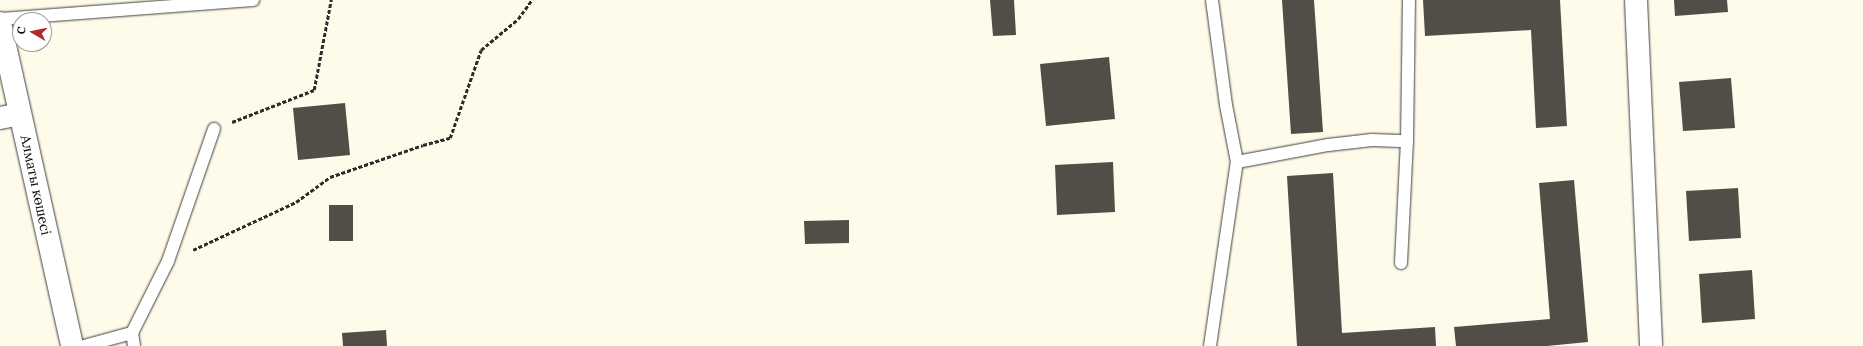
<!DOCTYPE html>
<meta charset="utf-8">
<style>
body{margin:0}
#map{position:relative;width:1863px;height:346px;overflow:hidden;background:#fefbea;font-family:Lora,serif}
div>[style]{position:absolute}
.building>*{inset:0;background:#534d48}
.path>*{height:2.5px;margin-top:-1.25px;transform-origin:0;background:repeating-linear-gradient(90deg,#2d2d2d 0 4px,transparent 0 6px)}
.roads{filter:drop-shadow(0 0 1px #3e3e3e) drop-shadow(0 0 1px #3e3e3e)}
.service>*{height:12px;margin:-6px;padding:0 6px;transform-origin:6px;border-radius:6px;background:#fff}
.minor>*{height:22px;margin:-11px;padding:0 11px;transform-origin:11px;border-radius:11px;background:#fff}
.tertiary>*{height:22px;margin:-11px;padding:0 11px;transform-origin:11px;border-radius:11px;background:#fff}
span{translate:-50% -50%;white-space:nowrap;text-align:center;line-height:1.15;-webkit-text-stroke:4px #fff;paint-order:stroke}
.street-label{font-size:14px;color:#0b0b0b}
.north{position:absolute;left:12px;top:12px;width:40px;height:40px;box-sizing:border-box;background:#fff;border:1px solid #9d9d9d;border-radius:50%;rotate:279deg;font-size:11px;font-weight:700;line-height:16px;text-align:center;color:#0b0b0b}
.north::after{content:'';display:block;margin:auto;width:14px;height:18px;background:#b12d2d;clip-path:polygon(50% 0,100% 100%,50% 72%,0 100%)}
</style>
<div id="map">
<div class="building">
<div style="clip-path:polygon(990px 0,1014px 0,1016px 35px,993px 36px)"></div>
<div style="clip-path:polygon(1282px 0,1314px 0,1323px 132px,1291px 134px)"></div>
<div style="clip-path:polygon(1423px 0,1560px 0,1567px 126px,1536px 128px,1531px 30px,1425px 36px)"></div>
<div style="clip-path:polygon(1674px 0,1727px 0,1728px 12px,1675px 16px)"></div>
<div style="clip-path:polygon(1109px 57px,1115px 119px,1046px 126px,1040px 64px)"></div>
<div style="clip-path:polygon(1731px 78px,1735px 128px,1683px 131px,1679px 82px)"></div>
<div style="clip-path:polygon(345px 103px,350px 155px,298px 160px,293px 108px)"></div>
<div style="clip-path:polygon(1113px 162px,1115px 212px,1057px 215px,1055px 165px)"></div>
<div style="clip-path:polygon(1333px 173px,1342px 333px,1435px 327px,1436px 346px,1297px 346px,1287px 176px)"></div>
<div style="clip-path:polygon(1574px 180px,1588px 342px,1547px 346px,1456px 346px,1454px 327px,1550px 319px,1539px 183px)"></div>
<div style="clip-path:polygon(1738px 188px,1741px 238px,1689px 241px,1686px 191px)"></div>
<div style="clip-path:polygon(329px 205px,353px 205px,353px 241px,329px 241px)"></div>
<div style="clip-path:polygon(849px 220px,849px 243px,805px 244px,804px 221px)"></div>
<div style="clip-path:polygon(1752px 270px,1755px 319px,1702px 323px,1699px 274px)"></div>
<div style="clip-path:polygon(386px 330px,387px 346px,343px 346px,342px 333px)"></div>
</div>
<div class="path">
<div style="left:232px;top:122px;width:88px;rotate:-21.3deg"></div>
<div style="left:314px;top:90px;width:92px;rotate:-79.3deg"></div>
<div style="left:193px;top:250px;width:114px;rotate:-25deg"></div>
<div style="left:296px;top:202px;width:42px;rotate:-36.3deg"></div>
<div style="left:330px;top:177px;width:98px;rotate:-19deg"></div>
<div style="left:423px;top:145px;width:28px;rotate:-15deg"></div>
<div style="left:450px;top:138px;width:93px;rotate:-70.6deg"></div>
<div style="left:481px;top:50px;width:48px;rotate:-40deg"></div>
<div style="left:518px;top:19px;width:24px;rotate:-54deg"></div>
</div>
<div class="roads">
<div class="service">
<div style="left:0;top:19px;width:254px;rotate:-4.3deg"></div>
<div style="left:1237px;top:162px;width:93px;rotate:-10.6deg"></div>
<div style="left:1328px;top:145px;width:44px;rotate:-6.5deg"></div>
<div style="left:1372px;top:140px;width:35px;rotate:2deg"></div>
<div style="left:1401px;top:263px;width:122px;rotate:-87.2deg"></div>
<div style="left:1407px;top:141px;width:141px;rotate:-89.2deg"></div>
<div style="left:132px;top:333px;width:13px;rotate:81deg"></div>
<div style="left:84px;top:346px;width:50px;rotate:-15.2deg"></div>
<div style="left:132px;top:333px;width:80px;rotate:-63.4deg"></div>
<div style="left:168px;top:261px;width:140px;rotate:-70.8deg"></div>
<div style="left:1210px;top:346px;width:186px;rotate:-81.7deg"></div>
<div style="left:1237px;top:162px;width:58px;rotate:-100.9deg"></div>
<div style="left:1226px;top:105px;width:106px;rotate:-97.6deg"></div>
</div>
<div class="minor">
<div style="left:1636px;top:0;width:346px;rotate:87.5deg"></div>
<div style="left:0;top:118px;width:20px;rotate:-11deg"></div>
</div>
<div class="tertiary">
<div style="left:0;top:23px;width:331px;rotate:77.4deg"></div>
</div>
</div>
<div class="street-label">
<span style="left:36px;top:185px;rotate:78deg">Алматы көшесі</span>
</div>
<div class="north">С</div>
</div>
